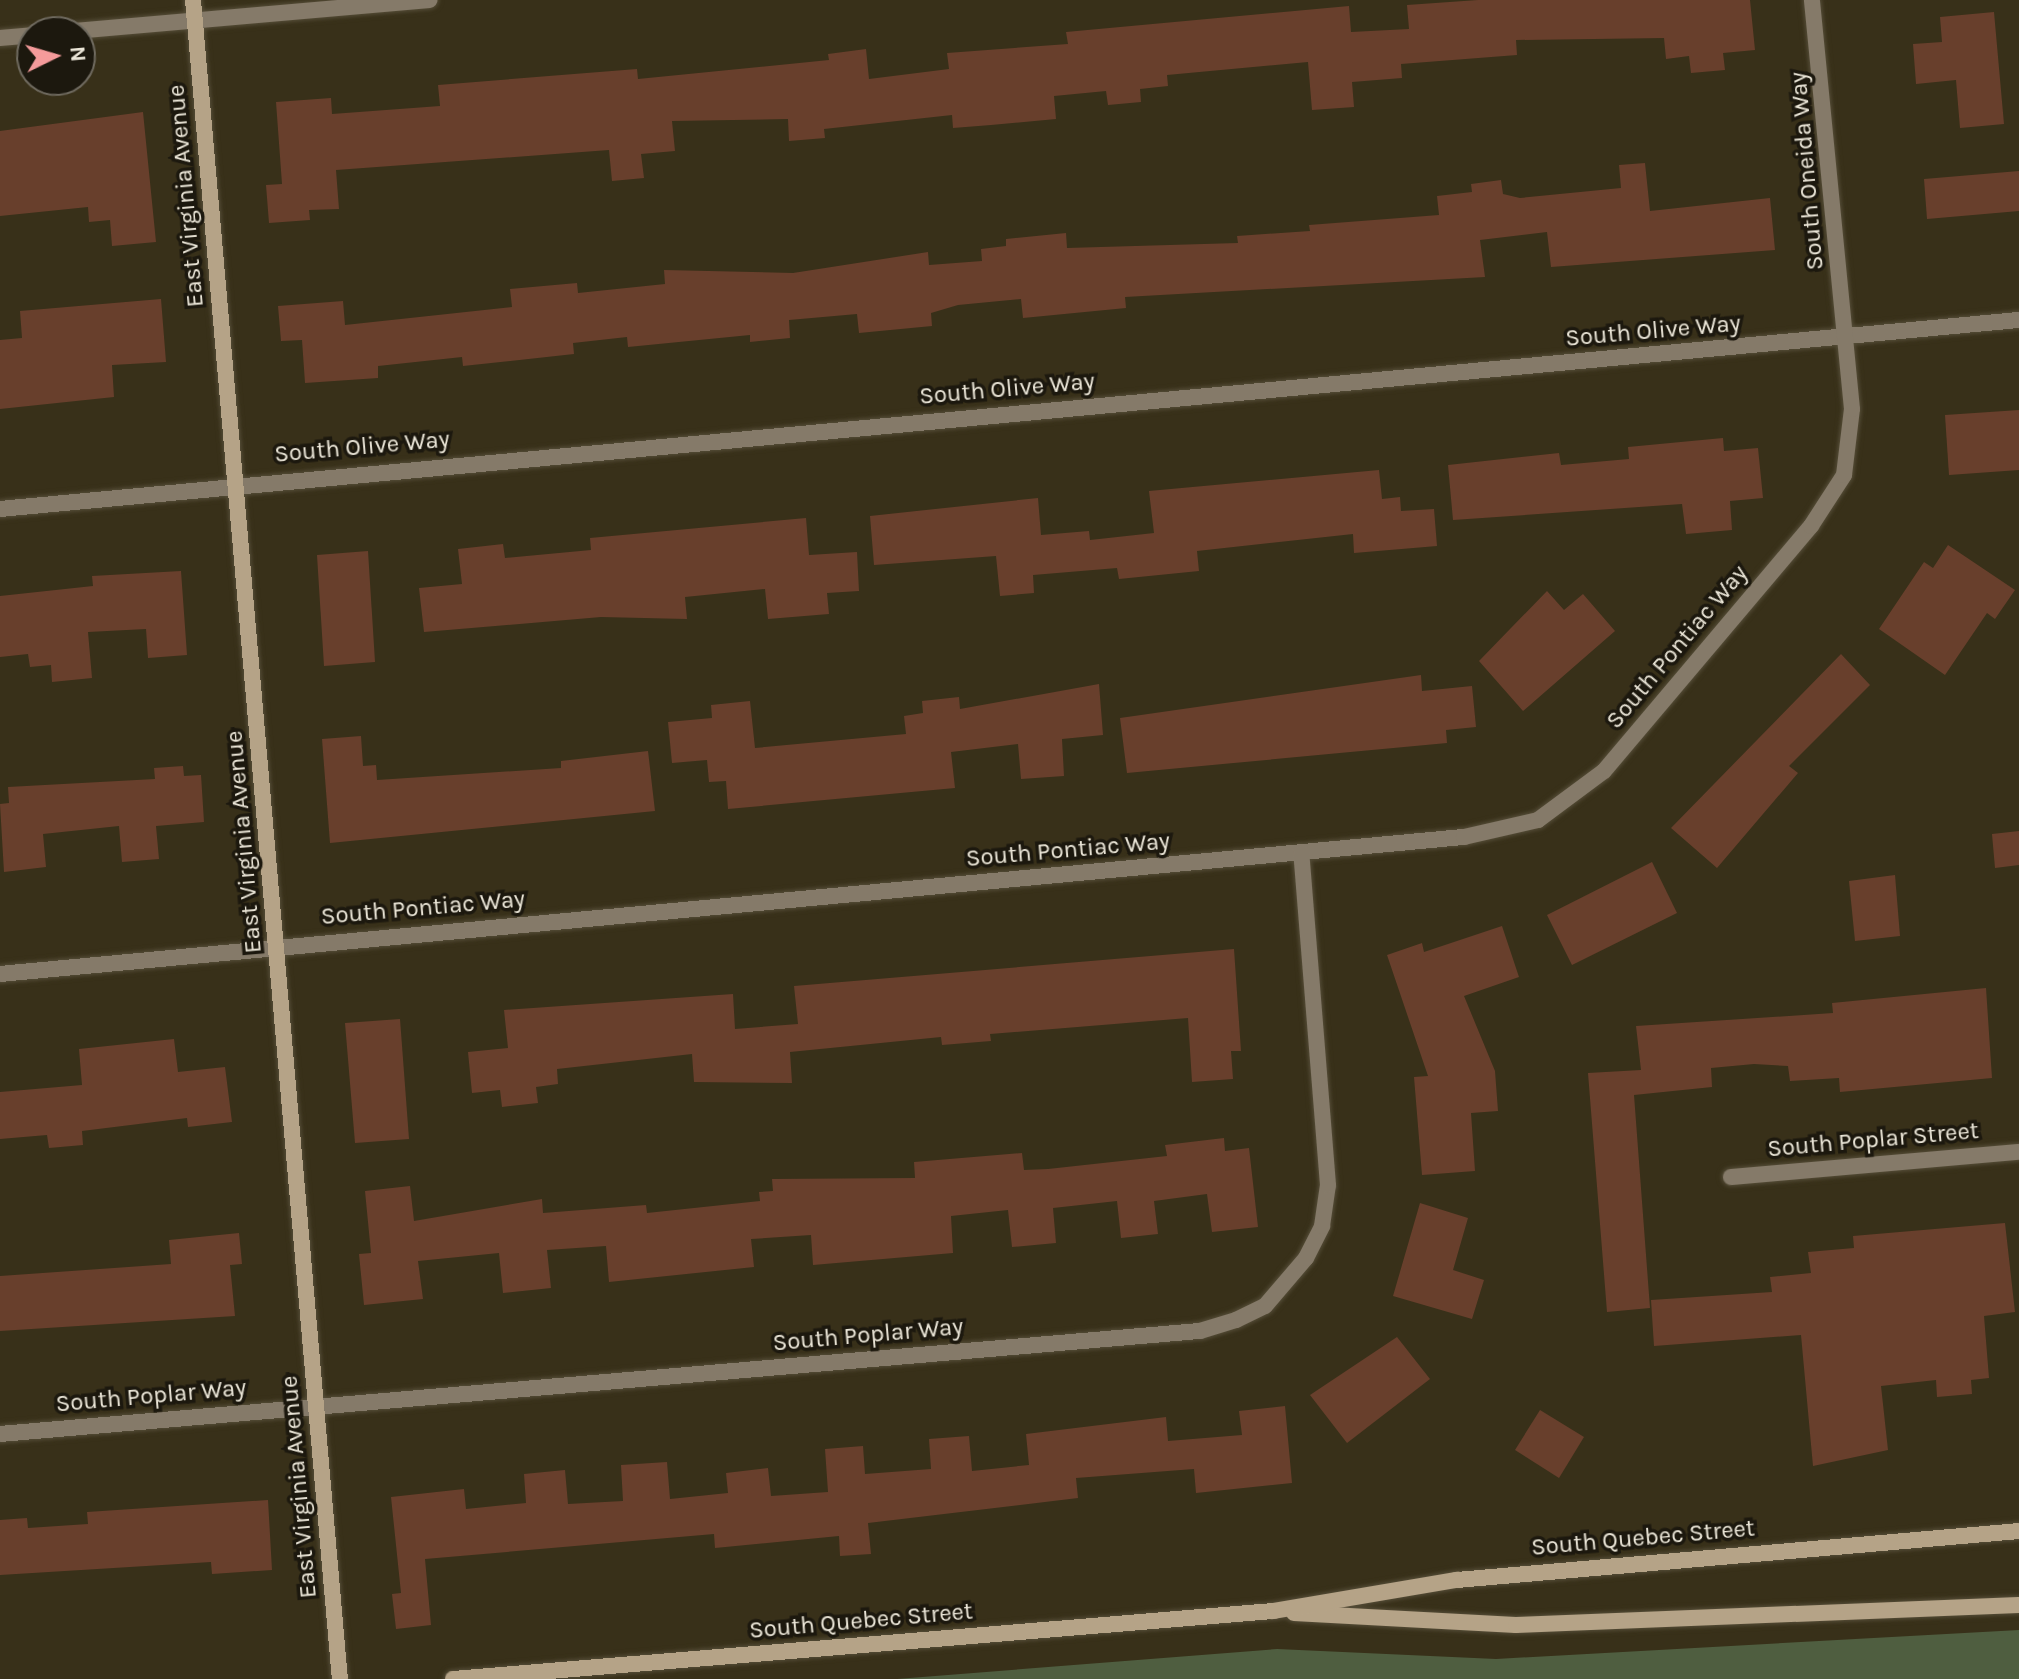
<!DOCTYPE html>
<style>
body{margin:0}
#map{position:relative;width:2019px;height:1679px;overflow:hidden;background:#383019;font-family:Karla,sans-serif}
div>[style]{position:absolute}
.green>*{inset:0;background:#4f5e40}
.building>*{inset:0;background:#683f2c}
.roads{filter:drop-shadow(0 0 2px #554d38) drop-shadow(0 0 2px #554d38)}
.street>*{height:16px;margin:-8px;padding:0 8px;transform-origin:8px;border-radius:8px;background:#857a69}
.secondary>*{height:16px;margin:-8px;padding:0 8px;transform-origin:8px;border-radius:8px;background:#b5a387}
span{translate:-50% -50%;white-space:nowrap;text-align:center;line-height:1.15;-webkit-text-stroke:7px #1c180e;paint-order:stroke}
.street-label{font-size:24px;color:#ebe6d8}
.north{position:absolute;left:16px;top:16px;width:80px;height:80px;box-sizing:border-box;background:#1c180e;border:2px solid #6f6a5f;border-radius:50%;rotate:85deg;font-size:22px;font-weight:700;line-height:32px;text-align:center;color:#ebe6d8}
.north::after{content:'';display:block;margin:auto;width:28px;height:36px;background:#f59b9b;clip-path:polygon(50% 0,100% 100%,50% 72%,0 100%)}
</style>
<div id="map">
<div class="green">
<div style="clip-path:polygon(2019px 1630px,2019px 1679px,897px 1679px,1277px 1649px,1496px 1659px)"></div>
</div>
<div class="building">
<div style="clip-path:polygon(1478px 0,1750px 0,1755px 50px,1723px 53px,1725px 70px,1691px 73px,1689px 56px,1666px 59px,1664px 38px,1516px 40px,1517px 55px,1401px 64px,1402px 78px,1352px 82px,1354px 107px,1312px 110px,1308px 62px,1167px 75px,1168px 86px,1140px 89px,1141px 102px,1108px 105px,1106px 91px,1054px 96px,1056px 119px,991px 125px,953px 128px,952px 115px,824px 129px,825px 138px,789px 141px,788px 119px,672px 121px,675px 151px,641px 154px,644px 178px,612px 181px,609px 150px,336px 170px,339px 209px,309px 210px,310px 220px,269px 223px,266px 185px,282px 184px,276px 102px,331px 98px,332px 114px,440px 106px,438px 85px,637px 69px,638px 79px,829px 60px,828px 54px,866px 49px,869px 79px,949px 69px,947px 53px,1068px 44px,1066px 32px,1349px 6px,1351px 32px,1409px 29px,1407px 5px)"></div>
<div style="clip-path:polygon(1994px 12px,2004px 124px,1960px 128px,1956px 80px,1916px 84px,1913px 44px,1942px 42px,1940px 17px)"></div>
<div style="clip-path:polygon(143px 112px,156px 242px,112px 246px,110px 220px,89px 222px,88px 207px,0 216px,0 131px)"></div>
<div style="clip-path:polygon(1645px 163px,1650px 211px,1770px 198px,1775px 250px,1551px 267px,1547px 232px,1480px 240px,1485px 277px,1125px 297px,1126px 308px,1023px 318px,1021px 299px,958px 305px,931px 313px,932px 326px,859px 333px,857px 314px,789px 320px,790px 338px,750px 342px,750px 335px,628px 347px,627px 337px,573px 343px,574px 354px,463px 366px,462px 357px,378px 366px,378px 378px,305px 383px,302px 340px,281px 341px,278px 306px,343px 301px,345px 325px,512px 307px,510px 289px,577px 283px,578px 293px,665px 284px,664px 270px,793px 273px,928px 252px,929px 265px,982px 261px,981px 249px,1006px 246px,1006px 239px,1066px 233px,1067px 248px,1238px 243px,1237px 236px,1310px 231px,1309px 225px,1439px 215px,1437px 196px,1472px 192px,1471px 184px,1501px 180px,1503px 194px,1520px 198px,1621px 188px,1619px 165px)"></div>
<div style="clip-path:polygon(2019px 171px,2019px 211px,1927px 219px,1924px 179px)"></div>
<div style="clip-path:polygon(161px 299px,166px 362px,112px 365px,114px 397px,0 409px,0 340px,22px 338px,20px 311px)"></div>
<div style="clip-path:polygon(2019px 410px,2019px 470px,1949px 475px,1945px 415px)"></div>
<div style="clip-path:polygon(1723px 438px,1724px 451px,1758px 448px,1763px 498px,1730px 501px,1732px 530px,1686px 534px,1682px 504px,1453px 520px,1448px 465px,1559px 453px,1561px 465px,1629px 459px,1628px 447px)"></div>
<div style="clip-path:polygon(1379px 470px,1382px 499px,1400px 497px,1401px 511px,1434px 509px,1437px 546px,1354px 553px,1353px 534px,1197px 551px,1199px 571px,1119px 579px,1117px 568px,1033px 575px,1034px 593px,1000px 596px,996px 556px,874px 565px,870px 516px,1038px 498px,1041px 535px,1089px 531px,1090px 540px,1154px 533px,1149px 491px)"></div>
<div style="clip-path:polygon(806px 518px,809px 555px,857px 552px,859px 591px,827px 593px,829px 614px,768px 619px,765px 589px,685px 597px,687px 619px,601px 617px,424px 632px,419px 588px,462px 584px,458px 549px,503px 544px,505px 558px,591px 550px,590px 538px)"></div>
<div style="clip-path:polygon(1948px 545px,2015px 590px,1995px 619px,1987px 613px,1945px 675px,1879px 629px,1924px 562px,1933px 568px)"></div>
<div style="clip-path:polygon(368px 551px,375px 662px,324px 666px,317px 555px)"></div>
<div style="clip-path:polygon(181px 571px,187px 655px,148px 658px,146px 629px,88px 632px,92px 678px,52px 682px,51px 665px,30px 667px,28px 654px,0 657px,0 596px,93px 586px,92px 576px)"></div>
<div style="clip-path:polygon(1547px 591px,1564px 610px,1583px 594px,1615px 631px,1523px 711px,1479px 661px)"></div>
<div style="clip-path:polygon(1841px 654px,1870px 685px,1789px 766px,1798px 773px,1717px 868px,1671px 828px)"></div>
<div style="clip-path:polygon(1421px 675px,1422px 691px,1472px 686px,1476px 727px,1446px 730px,1447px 743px,1127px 773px,1120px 718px)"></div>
<div style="clip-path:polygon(1099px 684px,1103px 735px,1062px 739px,1064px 776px,1021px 779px,1018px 744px,951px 752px,955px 788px,728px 809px,726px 781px,709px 782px,707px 760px,672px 763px,668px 722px,712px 718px,711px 705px,750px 701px,755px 748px,906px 734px,904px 716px,923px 713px,922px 701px,959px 697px,960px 709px)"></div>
<div style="clip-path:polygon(361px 736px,363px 766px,376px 765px,377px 780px,561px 768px,561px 761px,648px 751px,655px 811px,330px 843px,322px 739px)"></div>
<div style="clip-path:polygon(183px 766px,184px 776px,201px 775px,204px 822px,156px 826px,159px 859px,122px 862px,119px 826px,43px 834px,46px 867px,4px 872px,0 804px,9px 803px,8px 787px,155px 779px,154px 768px)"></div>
<div style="clip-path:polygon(2019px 831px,2019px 865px,1995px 868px,1992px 834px)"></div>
<div style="clip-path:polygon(1652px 862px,1677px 913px,1572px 965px,1547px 915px)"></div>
<div style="clip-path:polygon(1895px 875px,1900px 936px,1855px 941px,1849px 881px)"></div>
<div style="clip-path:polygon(1502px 926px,1519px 977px,1464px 996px,1495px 1071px,1498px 1111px,1471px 1113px,1475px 1171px,1422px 1175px,1414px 1077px,1428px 1076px,1387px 955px,1422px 943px,1424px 952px)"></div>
<div style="clip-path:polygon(1234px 949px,1241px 1051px,1231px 1051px,1233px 1079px,1192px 1082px,1188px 1018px,990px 1034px,991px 1041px,942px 1045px,941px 1037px,790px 1052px,792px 1083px,694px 1082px,692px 1054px,557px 1069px,558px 1084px,536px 1087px,538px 1103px,502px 1107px,500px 1090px,472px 1093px,468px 1052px,508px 1048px,504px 1010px,733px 994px,735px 1029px,798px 1024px,794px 986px)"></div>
<div style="clip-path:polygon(1986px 988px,1992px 1078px,1840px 1092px,1839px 1078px,1790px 1081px,1788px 1066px,1754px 1064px,1711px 1068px,1712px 1087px,1634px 1095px,1650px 1308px,1607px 1312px,1588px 1073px,1641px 1070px,1636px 1026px,1833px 1013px,1832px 1003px)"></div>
<div style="clip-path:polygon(400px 1019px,409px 1139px,355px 1143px,345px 1023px)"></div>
<div style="clip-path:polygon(174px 1039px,178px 1072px,225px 1067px,232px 1122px,188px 1127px,187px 1118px,82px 1131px,83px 1145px,49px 1148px,47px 1135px,0 1139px,0 1092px,82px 1085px,79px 1049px)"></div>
<div style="clip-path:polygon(1224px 1138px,1225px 1151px,1249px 1148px,1258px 1227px,1212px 1232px,1207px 1194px,1154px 1201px,1158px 1234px,1121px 1238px,1117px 1201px,1053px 1208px,1056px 1243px,1012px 1247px,1008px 1210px,951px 1216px,953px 1253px,813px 1265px,811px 1235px,751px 1239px,754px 1267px,609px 1282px,606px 1246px,547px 1250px,551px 1288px,503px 1293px,499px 1253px,418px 1261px,423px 1299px,364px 1305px,359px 1254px,371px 1253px,365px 1191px,410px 1186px,414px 1221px,542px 1199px,543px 1213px,646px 1205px,647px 1213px,760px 1201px,759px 1192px,773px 1191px,772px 1179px,915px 1178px,914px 1162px,1022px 1153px,1024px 1170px,1048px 1169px,1167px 1156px,1165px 1145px)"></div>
<div style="clip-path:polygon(1420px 1203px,1468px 1218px,1453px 1270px,1484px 1280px,1472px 1319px,1393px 1296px)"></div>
<div style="clip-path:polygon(2005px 1223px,2015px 1312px,1984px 1316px,1989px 1378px,1971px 1380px,1972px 1394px,1937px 1397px,1936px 1380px,1881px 1386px,1888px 1450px,1813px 1466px,1801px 1335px,1654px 1346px,1651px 1300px,1772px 1292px,1770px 1277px,1811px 1273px,1808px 1252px,1854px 1248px,1853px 1236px)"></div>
<div style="clip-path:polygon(239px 1233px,242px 1264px,230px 1265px,235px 1316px,0 1331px,0 1276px,171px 1264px,169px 1240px)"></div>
<div style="clip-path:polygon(1397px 1337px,1430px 1379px,1347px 1443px,1310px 1395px)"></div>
<div style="clip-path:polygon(1285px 1406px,1292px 1483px,1196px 1493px,1194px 1469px,1076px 1478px,1078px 1498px,868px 1523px,871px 1554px,840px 1556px,839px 1536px,715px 1548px,714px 1534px,425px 1559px,431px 1625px,396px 1629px,392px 1594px,401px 1593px,391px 1497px,464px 1489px,466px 1509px,526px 1503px,524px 1474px,565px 1470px,568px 1504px,623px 1501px,621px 1465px,667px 1462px,670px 1499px,728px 1493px,726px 1473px,768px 1468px,771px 1496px,828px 1492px,825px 1449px,863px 1446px,865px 1474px,931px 1469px,929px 1439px,969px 1436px,972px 1471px,1029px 1465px,1026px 1434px,1166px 1417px,1168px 1441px,1242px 1435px,1239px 1411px)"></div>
<div style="clip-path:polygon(1540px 1410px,1584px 1437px,1559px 1478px,1515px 1450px)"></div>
<div style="clip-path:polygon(268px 1500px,272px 1570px,212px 1574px,211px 1562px,0 1575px,0 1520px,27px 1518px,28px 1528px,88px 1524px,87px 1512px)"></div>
</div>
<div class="roads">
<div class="street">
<div style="left:63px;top:32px;width:368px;rotate:-5deg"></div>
<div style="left:0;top:38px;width:32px;rotate:-5deg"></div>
<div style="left:0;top:509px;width:2028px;rotate:-5.35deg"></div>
<div style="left:0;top:974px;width:1470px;rotate:-5.35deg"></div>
<div style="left:1464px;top:837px;width:76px;rotate:-12.9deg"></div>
<div style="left:1538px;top:820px;width:82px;rotate:-36.6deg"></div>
<div style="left:1604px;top:771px;width:321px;rotate:-49.8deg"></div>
<div style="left:1811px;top:526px;width:61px;rotate:-57.1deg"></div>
<div style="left:1844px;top:475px;width:66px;rotate:-83.1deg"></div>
<div style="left:1852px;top:409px;width:411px;rotate:-95.6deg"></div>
<div style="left:1731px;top:1177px;width:289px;rotate:-5deg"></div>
<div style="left:0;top:1434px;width:1204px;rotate:-4.91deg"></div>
<div style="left:1200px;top:1331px;width:38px;rotate:-17deg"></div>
<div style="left:1236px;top:1320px;width:32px;rotate:-26deg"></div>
<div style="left:1265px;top:1306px;width:63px;rotate:-49.5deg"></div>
<div style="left:1306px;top:1258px;width:36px;rotate:-63deg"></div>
<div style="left:1322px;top:1226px;width:41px;rotate:-81.7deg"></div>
<div style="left:1328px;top:1185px;width:333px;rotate:-94.6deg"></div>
</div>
<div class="secondary">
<div style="left:193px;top:0;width:1685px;rotate:85deg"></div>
<div style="left:1294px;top:1613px;width:222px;rotate:3.1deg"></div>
<div style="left:1516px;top:1625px;width:503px;rotate:-2.28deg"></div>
<div style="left:453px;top:1679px;width:823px;rotate:-4.74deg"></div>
<div style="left:1273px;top:1611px;width:187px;rotate:-9.6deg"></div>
<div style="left:1457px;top:1580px;width:564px;rotate:-4.98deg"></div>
</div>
</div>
<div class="street-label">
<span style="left:1807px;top:171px;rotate:-95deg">South Oneida Way</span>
<span style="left:186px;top:196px;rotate:-95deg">East Virginia Avenue</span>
<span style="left:1653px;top:331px;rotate:-5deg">South Olive Way</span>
<span style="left:1007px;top:389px;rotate:-5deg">South Olive Way</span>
<span style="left:362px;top:447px;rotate:-5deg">South Olive Way</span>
<span style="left:1677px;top:647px;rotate:-50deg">South Pontiac Way</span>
<span style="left:244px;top:842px;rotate:-95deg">East Virginia Avenue</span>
<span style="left:1068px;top:850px;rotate:-5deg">South Pontiac Way</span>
<span style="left:423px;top:908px;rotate:-5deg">South Pontiac Way</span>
<span style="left:1873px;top:1140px;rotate:-5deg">South Poplar Street</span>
<span style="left:868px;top:1335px;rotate:-5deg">South Poplar Way</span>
<span style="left:151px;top:1396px;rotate:-5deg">South Poplar Way</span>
<span style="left:299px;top:1487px;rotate:-95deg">East Virginia Avenue</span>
<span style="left:1643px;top:1538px;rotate:-5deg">South Quebec Street</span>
<span style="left:861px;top:1621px;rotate:-5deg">South Quebec Street</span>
</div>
<div class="north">N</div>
</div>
